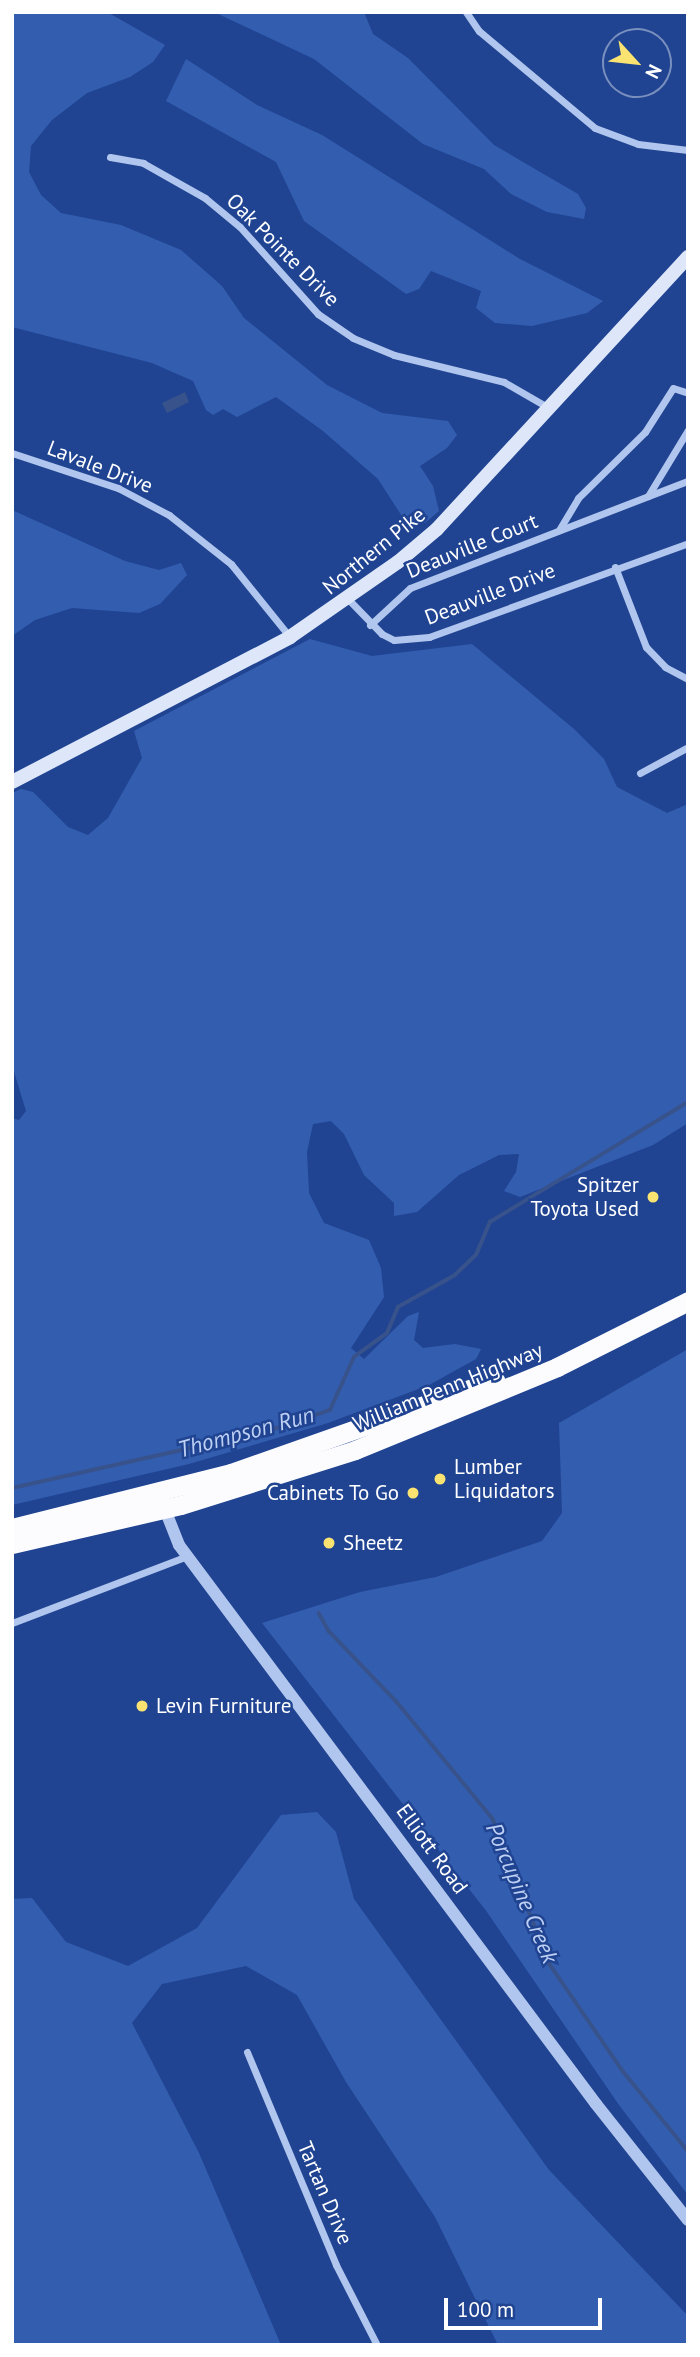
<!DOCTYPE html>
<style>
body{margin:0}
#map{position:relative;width:700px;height:2357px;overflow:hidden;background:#204492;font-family:"PT Sans",sans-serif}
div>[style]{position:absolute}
.green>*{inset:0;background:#335eb0}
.water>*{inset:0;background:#38528b}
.stream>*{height:3.5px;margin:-1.75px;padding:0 1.75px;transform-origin:1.75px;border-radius:1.75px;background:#38528b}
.minor>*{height:7px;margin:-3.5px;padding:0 3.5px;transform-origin:3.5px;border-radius:3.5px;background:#b1c6ee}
.tertiary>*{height:12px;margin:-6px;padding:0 6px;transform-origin:6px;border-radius:6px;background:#b1c6ee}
.secondary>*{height:14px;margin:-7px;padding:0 7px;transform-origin:7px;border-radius:7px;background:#dee7fa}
.trunk>*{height:19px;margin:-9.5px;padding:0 9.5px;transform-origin:9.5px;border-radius:9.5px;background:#fcfcff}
.dots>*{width:19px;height:19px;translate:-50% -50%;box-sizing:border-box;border:4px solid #204492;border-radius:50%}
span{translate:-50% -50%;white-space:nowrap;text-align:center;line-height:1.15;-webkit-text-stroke:5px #204492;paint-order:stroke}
.street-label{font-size:21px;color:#fff}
.poi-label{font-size:21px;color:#fff}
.right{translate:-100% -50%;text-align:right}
.left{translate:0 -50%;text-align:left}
.water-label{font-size:23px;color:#bed0f4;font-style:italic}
.frame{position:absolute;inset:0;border:14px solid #fff;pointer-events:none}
.north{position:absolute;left:602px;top:28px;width:70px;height:70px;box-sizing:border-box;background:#204492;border:2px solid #798fbe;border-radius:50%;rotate:117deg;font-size:19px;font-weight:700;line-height:28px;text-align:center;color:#fff}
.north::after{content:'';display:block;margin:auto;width:24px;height:32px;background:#fbe372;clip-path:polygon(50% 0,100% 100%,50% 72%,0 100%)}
.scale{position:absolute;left:444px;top:2298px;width:158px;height:32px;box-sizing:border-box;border:4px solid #fff;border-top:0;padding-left:9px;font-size:21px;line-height:24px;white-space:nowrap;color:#fff;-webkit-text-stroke:5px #204492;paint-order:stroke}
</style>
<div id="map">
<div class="green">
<div style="clip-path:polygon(12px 12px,107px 12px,165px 45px,153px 62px,130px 77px,87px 93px,52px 120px,31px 146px,29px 172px,41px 195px,61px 213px,121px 225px,181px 250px,222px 286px,244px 318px,327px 385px,382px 413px,448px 421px,457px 435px,447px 448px,420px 466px,433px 486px,439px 511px,425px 523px,407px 524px,378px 479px,323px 431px,276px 397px,237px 417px,223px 409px,213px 415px,206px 410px,193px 381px,152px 363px,12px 327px)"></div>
<div style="clip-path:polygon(214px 12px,364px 12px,373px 34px,408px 58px,494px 145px,578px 194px,586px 208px,584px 219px,547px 212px,511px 194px,484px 169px,423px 144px,314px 59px)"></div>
<div style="clip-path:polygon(186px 59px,257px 105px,322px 135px,520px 259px,603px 301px,587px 313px,532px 326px,495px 323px,476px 308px,481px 291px,431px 271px,419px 289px,406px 294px,304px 221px,276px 162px,166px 101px)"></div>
<div style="clip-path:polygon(12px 510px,125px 561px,159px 570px,181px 563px,187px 575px,160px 604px,139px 613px,72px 608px,35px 620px,12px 636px)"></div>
<div style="clip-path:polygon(310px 639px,372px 656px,472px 644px,574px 729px,604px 759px,617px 787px,667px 813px,688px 804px,688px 1123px,653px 1145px,520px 1197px,504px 1191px,516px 1172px,519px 1154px,499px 1155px,459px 1175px,417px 1212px,394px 1216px,394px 1203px,364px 1175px,344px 1134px,331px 1121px,313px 1124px,307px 1152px,309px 1193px,324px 1223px,369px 1240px,381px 1268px,384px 1297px,351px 1348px,364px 1359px,408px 1316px,419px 1312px,414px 1340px,423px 1348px,455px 1344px,481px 1349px,476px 1359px,429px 1385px,328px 1423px,189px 1464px,12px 1505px,12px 1118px,19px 1120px,26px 1111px,12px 1065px,12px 793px,21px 789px,33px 792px,68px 827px,88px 835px,108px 818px,142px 758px,134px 731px)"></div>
<div style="clip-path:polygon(688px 1349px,688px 2195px,619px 2105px,487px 1912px,262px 1623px,360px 1592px,436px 1577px,542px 1541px,562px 1513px,559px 1423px)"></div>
<div style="clip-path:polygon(317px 1812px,336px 1832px,354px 1899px,549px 2170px,688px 2316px,688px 2345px,498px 2345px,435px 2217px,346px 2082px,297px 1995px,246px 1966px,162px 1984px,132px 2023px,199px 2153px,281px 2345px,12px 2345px,12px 1899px,32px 1898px,66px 1942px,128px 1966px,197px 1928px,281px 1815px)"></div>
</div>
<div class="water">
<div style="clip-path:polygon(185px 392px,189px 402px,167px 413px,162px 403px)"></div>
</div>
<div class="stream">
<div style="left:12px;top:1488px;width:265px;rotate:-12.6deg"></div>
<div style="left:271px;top:1430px;width:62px;rotate:-18.7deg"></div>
<div style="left:330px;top:1410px;width:58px;rotate:-65.6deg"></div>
<div style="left:354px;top:1357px;width:41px;rotate:-36deg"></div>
<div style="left:387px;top:1333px;width:28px;rotate:-67deg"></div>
<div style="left:398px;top:1307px;width:65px;rotate:-29.3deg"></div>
<div style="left:455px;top:1275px;width:29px;rotate:-44deg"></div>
<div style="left:476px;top:1255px;width:36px;rotate:-67deg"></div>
<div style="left:490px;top:1222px;width:232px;rotate:-31.2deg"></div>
<div style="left:319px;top:1613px;width:21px;rotate:61deg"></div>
<div style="left:329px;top:1631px;width:98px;rotate:46.2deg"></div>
<div style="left:397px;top:1702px;width:151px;rotate:50.6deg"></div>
<div style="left:493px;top:1819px;width:155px;rotate:68.7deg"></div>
<div style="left:549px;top:1963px;width:131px;rotate:55.6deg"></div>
<div style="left:623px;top:2071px;width:103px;rotate:50.9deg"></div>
</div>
<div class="minor">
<div style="left:466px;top:12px;width:23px;rotate:56deg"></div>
<div style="left:479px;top:31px;width:151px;rotate:39.9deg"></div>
<div style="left:595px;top:128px;width:46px;rotate:20.4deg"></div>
<div style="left:638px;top:144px;width:50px;rotate:6.8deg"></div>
<div style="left:110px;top:157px;width:34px;rotate:10deg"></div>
<div style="left:143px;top:163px;width:71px;rotate:29.4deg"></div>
<div style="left:205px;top:198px;width:45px;rotate:39.6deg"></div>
<div style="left:240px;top:227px;width:117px;rotate:48.1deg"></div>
<div style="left:318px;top:314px;width:42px;rotate:34.4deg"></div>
<div style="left:353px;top:338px;width:44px;rotate:22.5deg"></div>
<div style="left:394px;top:355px;width:113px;rotate:13.8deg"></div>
<div style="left:504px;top:382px;width:52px;rotate:30deg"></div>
<div style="left:12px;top:453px;width:112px;rotate:18.3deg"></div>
<div style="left:118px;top:488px;width:58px;rotate:27.9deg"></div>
<div style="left:169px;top:515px;width:79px;rotate:38.3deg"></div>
<div style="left:231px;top:564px;width:94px;rotate:51.1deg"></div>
<div style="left:648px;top:496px;width:77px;rotate:-58.8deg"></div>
<div style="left:559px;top:530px;width:37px;rotate:-59deg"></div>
<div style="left:578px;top:498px;width:94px;rotate:-44.6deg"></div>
<div style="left:645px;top:432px;width:52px;rotate:-57.5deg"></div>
<div style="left:673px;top:388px;width:16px;rotate:18deg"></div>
<div style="left:615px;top:567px;width:86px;rotate:68.8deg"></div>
<div style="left:646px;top:647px;width:28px;rotate:46deg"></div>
<div style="left:665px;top:667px;width:26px;rotate:28deg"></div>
<div style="left:349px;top:600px;width:47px;rotate:45.9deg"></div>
<div style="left:382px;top:634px;width:13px;rotate:27deg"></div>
<div style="left:394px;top:640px;width:35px;rotate:-5deg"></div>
<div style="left:429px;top:637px;width:276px;rotate:-19.9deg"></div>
<div style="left:370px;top:625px;width:54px;rotate:-42.8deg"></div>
<div style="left:410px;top:588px;width:298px;rotate:-21.1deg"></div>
<div style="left:640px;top:773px;width:55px;rotate:-28.4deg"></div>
<div style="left:12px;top:1623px;width:187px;rotate:-20.9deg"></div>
<div style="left:247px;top:2052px;width:231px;rotate:67.3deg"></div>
<div style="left:336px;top:2265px;width:90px;rotate:62.9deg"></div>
</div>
<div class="tertiary">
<div style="left:162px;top:1502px;width:46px;rotate:68.4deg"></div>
<div style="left:179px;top:1545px;width:697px;rotate:53.28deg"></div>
<div style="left:596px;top:2104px;width:148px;rotate:51.6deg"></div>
</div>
<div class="secondary">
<div style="left:12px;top:782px;width:314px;rotate:-27.5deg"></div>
<div style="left:290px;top:637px;width:131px;rotate:-34.8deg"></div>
<div style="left:398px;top:562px;width:51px;rotate:-40.2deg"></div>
<div style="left:437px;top:529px;width:370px;rotate:-47.3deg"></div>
</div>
<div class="trunk">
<div style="left:12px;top:1528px;width:226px;rotate:-14.1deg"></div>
<div style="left:231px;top:1473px;width:280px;rotate:-19.4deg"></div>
<div style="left:12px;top:1544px;width:173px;rotate:-13deg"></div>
<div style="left:181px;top:1505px;width:182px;rotate:-17.5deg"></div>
<div style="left:355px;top:1450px;width:218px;rotate:-22.3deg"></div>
<div style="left:557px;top:1367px;width:147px;rotate:-26.7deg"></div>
</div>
<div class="dots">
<div style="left:653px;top:1197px;background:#fbe372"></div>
<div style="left:440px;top:1479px;background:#fbe372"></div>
<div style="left:413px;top:1493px;background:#fbe372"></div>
<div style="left:329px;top:1543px;background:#fbe372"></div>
<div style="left:142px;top:1706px;background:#fbe372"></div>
</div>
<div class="street-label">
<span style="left:283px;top:250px;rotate:45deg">Oak Pointe Drive</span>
<span style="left:100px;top:467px;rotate:21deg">Lavale Drive</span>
<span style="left:472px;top:546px;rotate:-22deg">Deauville Court</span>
<span style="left:374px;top:551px;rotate:-39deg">Northern Pike</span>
<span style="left:490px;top:594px;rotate:-21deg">Deauville Drive</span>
<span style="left:448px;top:1387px;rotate:-22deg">William Penn Highway</span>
<span style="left:432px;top:1849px;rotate:54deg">Elliott Road</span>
<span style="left:325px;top:2193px;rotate:67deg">Tartan Drive</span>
</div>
<div class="poi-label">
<span class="right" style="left:639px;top:1197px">Spitzer<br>Toyota Used</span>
<span class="left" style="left:454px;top:1479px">Lumber<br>Liquidators</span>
<span class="right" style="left:399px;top:1493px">Cabinets To Go</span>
<span class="left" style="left:343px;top:1543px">Sheetz</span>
<span class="left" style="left:156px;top:1706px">Levin Furniture</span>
</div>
<div class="water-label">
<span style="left:246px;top:1432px;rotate:-15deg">Thompson Run</span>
<span style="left:522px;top:1893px;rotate:67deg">Porcupine Creek</span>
</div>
<div class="frame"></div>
<div class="north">N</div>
<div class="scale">100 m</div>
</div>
